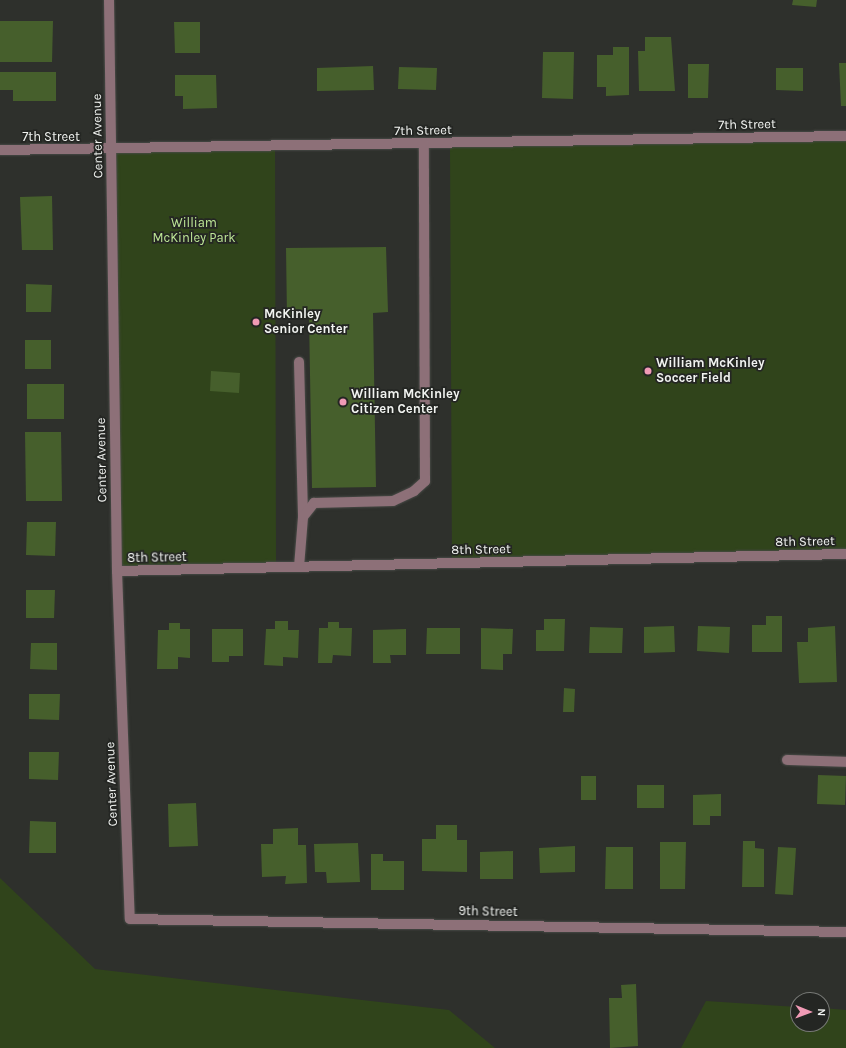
<!DOCTYPE html>
<style>
body{margin:0}
#map{position:relative;width:846px;height:1048px;overflow:hidden;background:#2e302c;font-family:Karla,sans-serif}
div>[style]{position:absolute}
.green>*{inset:0;background:#30441b}
.building>*{inset:0;background:#465f2c}
.roads{filter:drop-shadow(0 0 1px #494b47) drop-shadow(0 0 1px #494b47)}
.minor>*{height:10px;margin:-5px;padding:0 5px;transform-origin:5px;border-radius:5px;background:#8d7078}
.dots>*{width:11px;height:11px;translate:-50% -50%;box-sizing:border-box;border:2px solid #242623;border-radius:50%}
span{translate:-50% -50%;white-space:nowrap;text-align:center;line-height:1.15;-webkit-text-stroke:3.5px #242623;paint-order:stroke}
.street-label{font-size:13px;color:#f1f3f0}
.park-label{font-size:13px;color:#bde696}
.poi-label{font-size:13px;color:#f1f3f0;font-weight:700}
.left{translate:0 -50%;text-align:left}
.north{position:absolute;left:790px;top:992px;width:40px;height:40px;box-sizing:border-box;background:#242623;border:1px solid #767875;border-radius:50%;rotate:91deg;font-size:11px;font-weight:700;line-height:16px;text-align:center;color:#f1f3f0}
.north::after{content:'';display:block;margin:auto;width:14px;height:18px;background:#f09ab5;clip-path:polygon(50% 0,100% 100%,50% 72%,0 100%)}
</style>
<div id="map">
<div class="green">
<div style="clip-path:polygon(846px 136px,846px 554px,452px 564px,450px 143px)"></div>
<div style="clip-path:polygon(275px 148px,276px 568px,117px 571px,111px 150px)"></div>
<div style="clip-path:polygon(0 878px,95px 969px,449px 1010px,495px 1048px,0 1048px)"></div>
<div style="clip-path:polygon(706px 1001px,798px 1007px,798px 1024px,822px 1024px,822px 1008px,846px 1010px,846px 1048px,681px 1048px)"></div>
</div>
<div class="building">
<div style="clip-path:polygon(793px 0,817px 0,816px 7px,792px 5px)"></div>
<div style="clip-path:polygon(0 21px,53px 21px,52px 62px,0 62px)"></div>
<div style="clip-path:polygon(174px 22px,200px 22px,200px 53px,175px 53px)"></div>
<div style="clip-path:polygon(645px 37px,671px 37px,675px 91px,639px 91px,638px 51px,645px 51px)"></div>
<div style="clip-path:polygon(613px 47px,629px 47px,629px 95px,606px 96px,606px 87px,597px 87px,597px 55px,613px 55px)"></div>
<div style="clip-path:polygon(543px 52px,574px 52px,573px 99px,542px 98px)"></div>
<div style="clip-path:polygon(839px 63px,846px 63px,846px 106px,841px 106px)"></div>
<div style="clip-path:polygon(688px 64px,709px 64px,708px 98px,688px 98px)"></div>
<div style="clip-path:polygon(373px 66px,374px 90px,317px 91px,317px 68px)"></div>
<div style="clip-path:polygon(399px 67px,437px 68px,436px 90px,398px 89px)"></div>
<div style="clip-path:polygon(776px 68px,803px 68px,803px 91px,776px 90px)"></div>
<div style="clip-path:polygon(0 72px,56px 72px,56px 101px,13px 101px,13px 90px,0 90px)"></div>
<div style="clip-path:polygon(175px 75px,216px 75px,217px 108px,183px 109px,183px 96px,175px 96px)"></div>
<div style="clip-path:polygon(52px 196px,53px 250px,22px 250px,20px 197px)"></div>
<div style="clip-path:polygon(386px 247px,388px 312px,373px 313px,376px 487px,312px 488px,309px 317px,287px 317px,286px 248px)"></div>
<div style="clip-path:polygon(26px 284px,52px 285px,51px 312px,26px 312px)"></div>
<div style="clip-path:polygon(25px 340px,51px 340px,51px 369px,25px 369px)"></div>
<div style="clip-path:polygon(211px 371px,240px 373px,239px 393px,210px 391px)"></div>
<div style="clip-path:polygon(27px 384px,64px 384px,64px 419px,27px 419px)"></div>
<div style="clip-path:polygon(25px 432px,61px 432px,62px 501px,26px 501px)"></div>
<div style="clip-path:polygon(27px 522px,56px 522px,55px 556px,26px 555px)"></div>
<div style="clip-path:polygon(26px 590px,55px 590px,54px 618px,26px 618px)"></div>
<div style="clip-path:polygon(766px 616px,782px 616px,782px 652px,752px 652px,752px 625px,766px 625px)"></div>
<div style="clip-path:polygon(544px 619px,565px 619px,564px 651px,536px 651px,536px 630px,544px 630px)"></div>
<div style="clip-path:polygon(275px 621px,288px 621px,288px 630px,299px 630px,298px 658px,283px 657px,283px 666px,264px 665px,266px 629px,275px 629px)"></div>
<div style="clip-path:polygon(328px 622px,339px 622px,339px 628px,352px 628px,351px 656px,333px 655px,332px 663px,318px 663px,319px 628px,328px 628px)"></div>
<div style="clip-path:polygon(169px 623px,180px 623px,180px 629px,190px 629px,190px 658px,178px 657px,178px 669px,157px 669px,158px 630px,169px 630px)"></div>
<div style="clip-path:polygon(674px 626px,675px 652px,644px 653px,644px 627px)"></div>
<div style="clip-path:polygon(698px 626px,730px 627px,729px 653px,697px 651px)"></div>
<div style="clip-path:polygon(835px 626px,837px 682px,799px 683px,797px 642px,808px 642px,808px 628px)"></div>
<div style="clip-path:polygon(590px 627px,623px 628px,622px 653px,589px 653px)"></div>
<div style="clip-path:polygon(427px 628px,460px 628px,460px 654px,426px 654px)"></div>
<div style="clip-path:polygon(481px 628px,513px 629px,512px 654px,503px 654px,503px 670px,481px 669px)"></div>
<div style="clip-path:polygon(212px 629px,243px 629px,243px 656px,229px 656px,229px 662px,212px 662px)"></div>
<div style="clip-path:polygon(406px 629px,406px 655px,390px 655px,391px 663px,373px 663px,373px 630px)"></div>
<div style="clip-path:polygon(31px 643px,57px 643px,57px 670px,30px 669px)"></div>
<div style="clip-path:polygon(564px 688px,575px 689px,574px 712px,563px 712px)"></div>
<div style="clip-path:polygon(29px 694px,60px 694px,59px 720px,29px 719px)"></div>
<div style="clip-path:polygon(29px 752px,59px 752px,58px 780px,29px 779px)"></div>
<div style="clip-path:polygon(818px 775px,846px 776px,845px 805px,817px 804px)"></div>
<div style="clip-path:polygon(581px 776px,596px 776px,596px 800px,581px 800px)"></div>
<div style="clip-path:polygon(637px 785px,664px 785px,664px 808px,637px 808px)"></div>
<div style="clip-path:polygon(721px 794px,721px 816px,710px 816px,710px 825px,693px 825px,693px 795px)"></div>
<div style="clip-path:polygon(196px 803px,198px 846px,169px 847px,168px 804px)"></div>
<div style="clip-path:polygon(30px 821px,56px 822px,56px 853px,29px 853px)"></div>
<div style="clip-path:polygon(436px 825px,457px 825px,457px 840px,467px 840px,467px 872px,422px 871px,422px 839px,436px 839px)"></div>
<div style="clip-path:polygon(298px 828px,298px 845px,306px 845px,307px 883px,285px 884px,286px 876px,262px 877px,261px 844px,273px 844px,273px 829px)"></div>
<div style="clip-path:polygon(743px 841px,755px 841px,755px 848px,764px 849px,764px 887px,742px 887px)"></div>
<div style="clip-path:polygon(660px 842px,686px 842px,685px 889px,660px 889px)"></div>
<div style="clip-path:polygon(358px 843px,360px 882px,327px 883px,326px 872px,315px 872px,314px 844px)"></div>
<div style="clip-path:polygon(575px 846px,575px 872px,540px 873px,539px 848px)"></div>
<div style="clip-path:polygon(606px 847px,633px 847px,633px 889px,605px 889px)"></div>
<div style="clip-path:polygon(778px 847px,796px 848px,793px 895px,775px 894px)"></div>
<div style="clip-path:polygon(513px 851px,513px 879px,480px 879px,480px 852px)"></div>
<div style="clip-path:polygon(371px 854px,383px 854px,383px 861px,404px 861px,404px 890px,371px 890px)"></div>
<div style="clip-path:polygon(636px 984px,638px 1046px,610px 1048px,609px 998px,622px 998px,621px 985px)"></div>
</div>
<div class="roads">
<div class="minor">
<div style="left:109px;top:0;width:571px;rotate:89.2deg"></div>
<div style="left:117px;top:571px;width:348px;rotate:87.9deg"></div>
<div style="left:130px;top:919px;width:716px;rotate:1.04deg"></div>
<div style="left:0;top:150px;width:846px;rotate:-0.95deg"></div>
<div style="left:299px;top:362px;width:155px;rotate:88.5deg"></div>
<div style="left:299px;top:567px;width:50px;rotate:-85.4deg"></div>
<div style="left:303px;top:517px;width:18px;rotate:-52deg"></div>
<div style="left:314px;top:503px;width:79px;rotate:-1.5deg"></div>
<div style="left:393px;top:501px;width:23px;rotate:-25deg"></div>
<div style="left:414px;top:491px;width:15px;rotate:-42deg"></div>
<div style="left:425px;top:481px;width:337px;rotate:-90.2deg"></div>
<div style="left:117px;top:571px;width:729px;rotate:-1.34deg"></div>
<div style="left:787px;top:760px;width:59px;rotate:1.9deg"></div>
</div>
</div>
<div class="dots">
<div style="left:256px;top:322px;background:#f09ab5"></div>
<div style="left:648px;top:371px;background:#f09ab5"></div>
<div style="left:343px;top:402px;background:#f09ab5"></div>
</div>
<div class="street-label">
<span style="left:747px;top:125px;rotate:-1deg">7th Street</span>
<span style="left:423px;top:131px;rotate:-1deg">7th Street</span>
<span style="left:98px;top:136px;rotate:-91deg">Center Avenue</span>
<span style="left:51px;top:137px">7th Street</span>
<span style="left:102px;top:460px;rotate:-91deg">Center Avenue</span>
<span style="left:805px;top:542px;rotate:-1deg">8th Street</span>
<span style="left:481px;top:550px;rotate:-1deg">8th Street</span>
<span style="left:157px;top:558px;rotate:-1deg">8th Street</span>
<span style="left:112px;top:784px;rotate:-92deg">Center Avenue</span>
<span style="left:488px;top:912px;rotate:1deg">9th Street</span>
</div>
<div class="park-label">
<span style="left:194px;top:231px">William<br>McKinley Park</span>
</div>
<div class="poi-label">
<span class="left" style="left:264px;top:322px">McKinley<br>Senior Center</span>
<span class="left" style="left:656px;top:371px">William McKinley<br>Soccer Field</span>
<span class="left" style="left:351px;top:402px">William McKinley<br>Citizen Center</span>
</div>
<div class="north">N</div>
</div>
